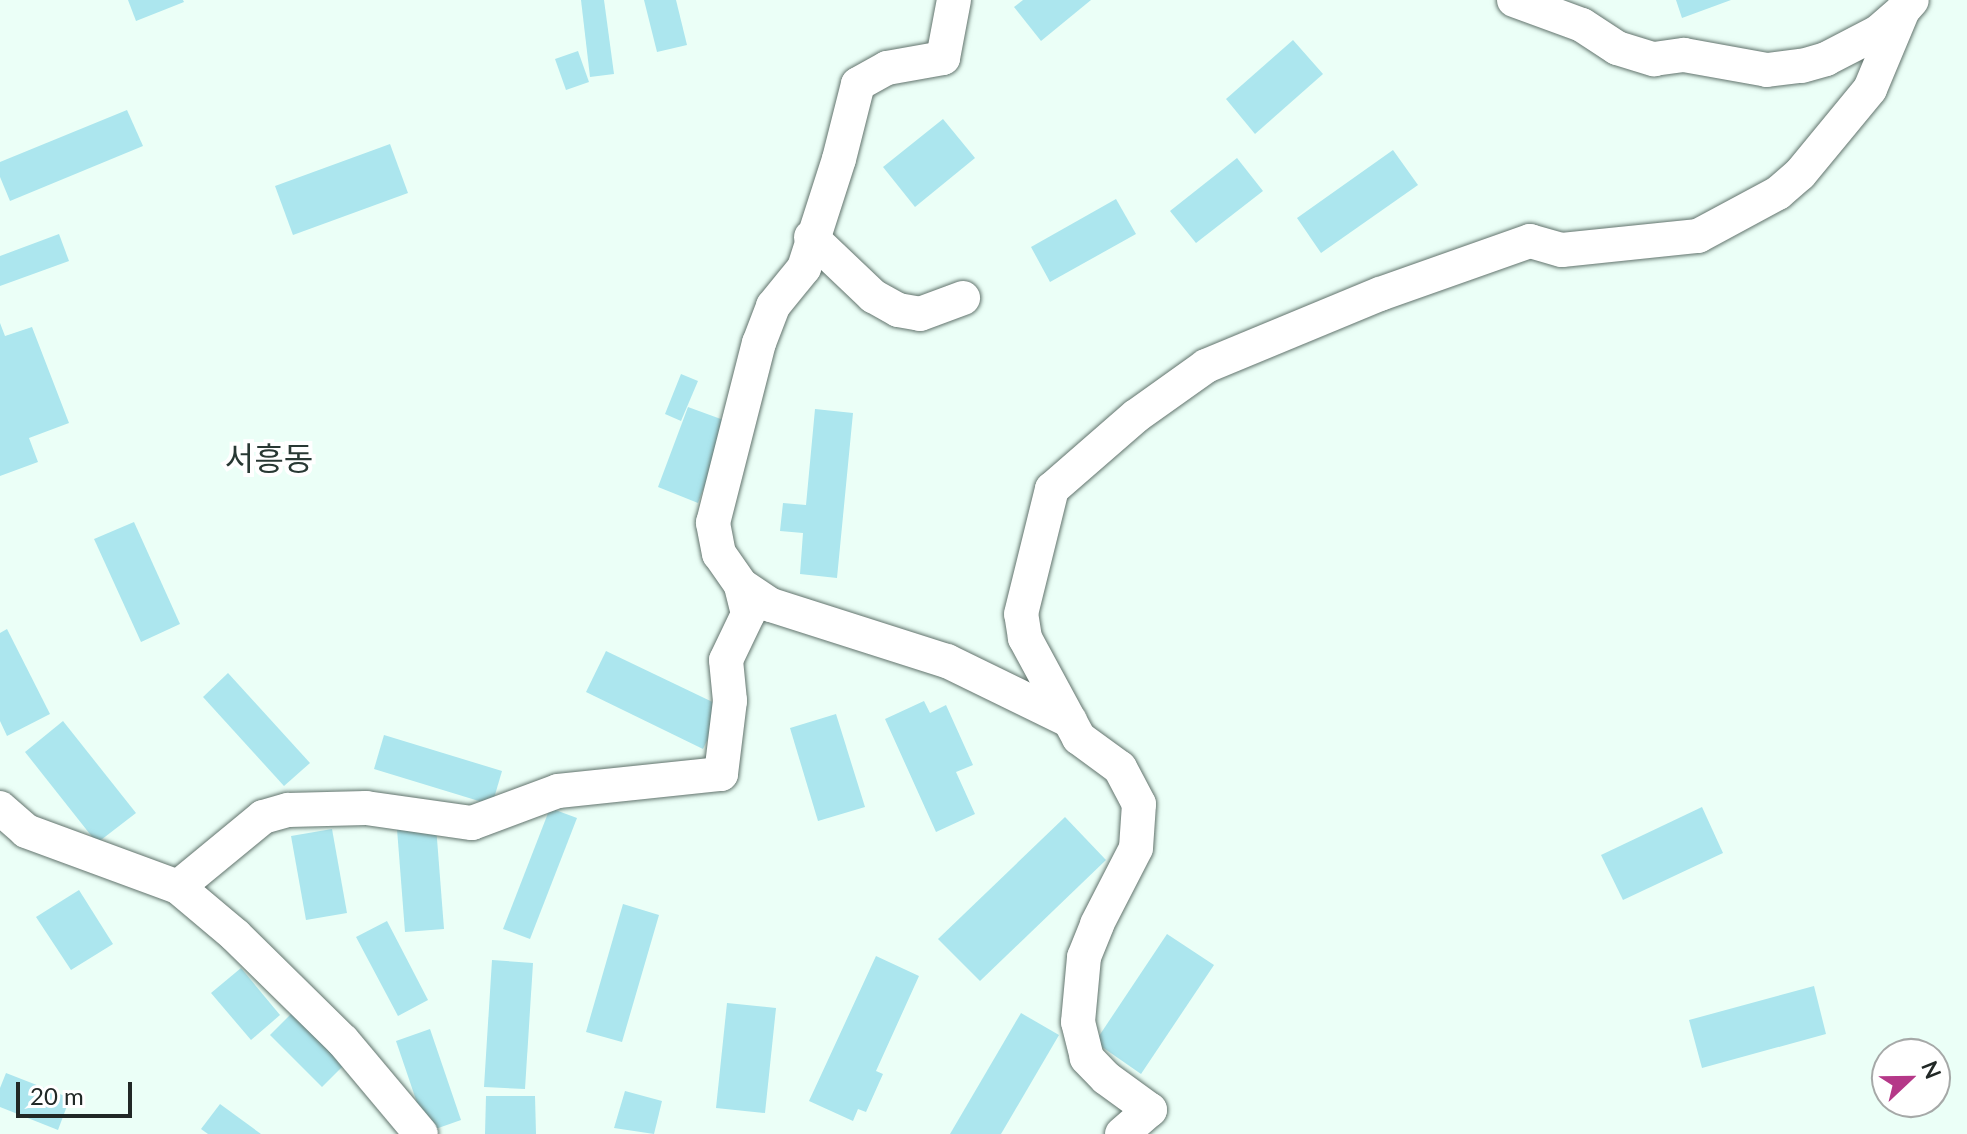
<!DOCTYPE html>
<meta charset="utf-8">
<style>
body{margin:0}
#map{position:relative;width:1967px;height:1134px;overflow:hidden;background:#ebfff7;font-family:Lato,"Noto Sans KR",sans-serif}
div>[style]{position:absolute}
.building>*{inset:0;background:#ace6ee}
.roads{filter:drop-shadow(0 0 2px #62746d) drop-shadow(0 0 2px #62746d)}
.minor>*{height:34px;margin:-17px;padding:0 17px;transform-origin:17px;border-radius:17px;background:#fff}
span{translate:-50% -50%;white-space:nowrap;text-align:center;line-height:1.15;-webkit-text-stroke:8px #fff;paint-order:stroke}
.quarter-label{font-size:32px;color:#283833}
.north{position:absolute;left:1871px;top:1038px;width:80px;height:80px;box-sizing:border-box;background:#fff;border:2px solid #a6a9a8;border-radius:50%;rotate:68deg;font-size:22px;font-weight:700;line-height:32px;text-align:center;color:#212826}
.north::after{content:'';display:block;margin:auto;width:28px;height:36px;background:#b53888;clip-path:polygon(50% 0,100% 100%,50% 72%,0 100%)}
.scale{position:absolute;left:16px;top:1082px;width:116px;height:36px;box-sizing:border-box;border:4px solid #212826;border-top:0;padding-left:10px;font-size:24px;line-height:28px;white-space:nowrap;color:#212826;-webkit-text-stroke:6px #fff;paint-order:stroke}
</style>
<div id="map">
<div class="building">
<div style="clip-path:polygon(128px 0,183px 0,184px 2px,136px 21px)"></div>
<div style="clip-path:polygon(581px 0,604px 0,614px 74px,590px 77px)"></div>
<div style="clip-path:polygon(644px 0,676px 0,687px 45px,657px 52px)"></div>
<div style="clip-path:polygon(1023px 0,1091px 0,1041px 41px,1014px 7px)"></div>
<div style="clip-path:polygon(1676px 0,1731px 0,1682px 18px)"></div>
<div style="clip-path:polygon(1293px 40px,1323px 74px,1255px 134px,1226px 99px)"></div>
<div style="clip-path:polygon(578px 51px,589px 82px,566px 90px,555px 59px)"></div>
<div style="clip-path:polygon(127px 110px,143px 146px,10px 201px,0 177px,0 162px)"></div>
<div style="clip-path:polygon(943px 119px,975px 158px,915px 207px,883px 167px)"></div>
<div style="clip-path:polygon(390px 144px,408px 193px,293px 235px,275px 186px)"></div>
<div style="clip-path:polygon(1393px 150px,1418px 185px,1321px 253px,1297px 218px)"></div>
<div style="clip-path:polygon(1237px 158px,1263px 191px,1196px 243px,1170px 211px)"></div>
<div style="clip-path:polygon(1116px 199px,1136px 234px,1050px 282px,1031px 247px)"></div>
<div style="clip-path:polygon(59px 234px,69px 261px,0 286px,0 256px)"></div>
<div style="clip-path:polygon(0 323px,5px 336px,32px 327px,69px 423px,29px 438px,38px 462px,0 476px)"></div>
<div style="clip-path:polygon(681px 374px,698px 381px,681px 421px,665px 414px)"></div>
<div style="clip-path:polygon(688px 407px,729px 422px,698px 503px,658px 487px)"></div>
<div style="clip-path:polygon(815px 409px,853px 413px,837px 578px,800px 574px,803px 533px,780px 531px,783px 503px,806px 505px)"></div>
<div style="clip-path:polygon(134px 522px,180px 624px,141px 642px,94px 539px)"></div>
<div style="clip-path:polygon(7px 629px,50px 714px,7px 736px,0 721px,0 633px)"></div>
<div style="clip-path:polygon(606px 651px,723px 707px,703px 749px,586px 692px)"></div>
<div style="clip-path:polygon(228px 673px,310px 763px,284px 786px,203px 697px)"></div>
<div style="clip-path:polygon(924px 701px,930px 713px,946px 705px,973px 765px,956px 772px,975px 814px,936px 832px,885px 719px)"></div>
<div style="clip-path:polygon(836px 714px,865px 807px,818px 821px,790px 728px)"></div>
<div style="clip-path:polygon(63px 721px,136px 813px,97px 843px,25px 752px)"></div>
<div style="clip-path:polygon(384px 735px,502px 771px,492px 805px,374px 769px)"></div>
<div style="clip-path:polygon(1702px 807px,1723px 853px,1623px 900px,1601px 855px)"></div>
<div style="clip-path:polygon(550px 808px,577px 818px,530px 939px,503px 929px)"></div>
<div style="clip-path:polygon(1065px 817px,1106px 860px,980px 981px,938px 939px)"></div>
<div style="clip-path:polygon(436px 826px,444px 929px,405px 932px,397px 829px)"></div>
<div style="clip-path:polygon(332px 829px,347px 913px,306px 920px,291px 836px)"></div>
<div style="clip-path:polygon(79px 890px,113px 944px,71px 970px,36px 917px)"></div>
<div style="clip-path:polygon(623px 904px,659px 915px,622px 1042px,586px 1032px)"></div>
<div style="clip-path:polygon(387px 921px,428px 1000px,398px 1016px,356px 937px)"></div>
<div style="clip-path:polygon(1167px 934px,1214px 965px,1141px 1074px,1095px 1042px)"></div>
<div style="clip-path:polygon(876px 956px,919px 976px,876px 1071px,883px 1074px,866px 1112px,858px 1109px,853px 1121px,809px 1101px)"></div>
<div style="clip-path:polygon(492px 960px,533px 963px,525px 1089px,484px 1087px)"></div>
<div style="clip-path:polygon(241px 968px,280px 1015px,251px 1040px,211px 993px)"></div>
<div style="clip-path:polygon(1814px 986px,1826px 1034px,1702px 1068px,1689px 1020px)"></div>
<div style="clip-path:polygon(727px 1003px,776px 1008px,765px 1113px,716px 1108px)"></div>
<div style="clip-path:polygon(294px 1011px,347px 1062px,322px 1087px,270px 1035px)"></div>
<div style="clip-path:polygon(1021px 1013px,1059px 1035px,1001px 1134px,950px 1134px)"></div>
<div style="clip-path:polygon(430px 1029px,461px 1120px,427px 1132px,396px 1041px)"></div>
<div style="clip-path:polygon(6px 1073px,70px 1098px,58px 1130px,0 1107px,0 1088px)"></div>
<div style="clip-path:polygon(625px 1091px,662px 1101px,654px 1134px,614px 1128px)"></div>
<div style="clip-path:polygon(486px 1096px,535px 1096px,536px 1134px,485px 1134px)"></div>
<div style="clip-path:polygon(220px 1104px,261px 1134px,208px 1134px,201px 1129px)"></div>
</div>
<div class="roads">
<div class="minor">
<div style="left:1514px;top:0;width:72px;rotate:20.2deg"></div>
<div style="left:1582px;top:25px;width:42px;rotate:33.3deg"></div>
<div style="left:1617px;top:48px;width:39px;rotate:17deg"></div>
<div style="left:1654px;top:59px;width:30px;rotate:-8deg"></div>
<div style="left:1684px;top:55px;width:84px;rotate:10.2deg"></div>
<div style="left:1767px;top:70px;width:35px;rotate:-7deg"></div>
<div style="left:1802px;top:66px;width:25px;rotate:-16deg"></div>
<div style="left:1826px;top:59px;width:59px;rotate:-27.4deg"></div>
<div style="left:1878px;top:32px;width:32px;rotate:-41deg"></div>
<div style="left:811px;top:237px;width:86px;rotate:43.6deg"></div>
<div style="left:873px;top:296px;width:29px;rotate:29deg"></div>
<div style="left:898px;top:310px;width:22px;rotate:10deg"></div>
<div style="left:920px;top:314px;width:46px;rotate:-20.4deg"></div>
<div style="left:741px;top:585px;width:36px;rotate:34deg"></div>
<div style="left:771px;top:605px;width:185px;rotate:17.7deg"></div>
<div style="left:947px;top:661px;width:137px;rotate:26deg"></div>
<div style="left:0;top:808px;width:35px;rotate:41deg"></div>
<div style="left:26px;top:831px;width:162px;rotate:20.2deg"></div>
<div style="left:178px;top:887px;width:75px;rotate:40.1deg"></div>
<div style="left:235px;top:935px;width:151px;rotate:44.5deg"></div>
<div style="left:343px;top:1041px;width:121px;rotate:50deg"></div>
<div style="left:178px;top:887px;width:110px;rotate:-39.5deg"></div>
<div style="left:263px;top:817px;width:26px;rotate:-16deg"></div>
<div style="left:288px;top:810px;width:78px;rotate:-1.5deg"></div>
<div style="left:366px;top:808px;width:107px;rotate:8.1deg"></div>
<div style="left:472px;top:823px;width:92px;rotate:-20.4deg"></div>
<div style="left:558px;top:791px;width:164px;rotate:-6deg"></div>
<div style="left:721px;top:774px;width:74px;rotate:-83deg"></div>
<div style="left:730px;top:701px;width:41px;rotate:-95.6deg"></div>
<div style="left:726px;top:660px;width:51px;rotate:-64.4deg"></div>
<div style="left:748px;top:614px;width:30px;rotate:-104deg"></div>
<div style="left:741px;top:585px;width:38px;rotate:-125deg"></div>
<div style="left:719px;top:554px;width:32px;rotate:-101deg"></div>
<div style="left:713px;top:523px;width:186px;rotate:-75.7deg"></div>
<div style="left:759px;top:343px;width:40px;rotate:-69deg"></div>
<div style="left:773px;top:306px;width:49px;rotate:-50.8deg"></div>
<div style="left:804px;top:268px;width:114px;rotate:-72.2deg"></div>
<div style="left:839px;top:159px;width:77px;rotate:-75.8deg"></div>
<div style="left:858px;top:84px;width:33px;rotate:-29deg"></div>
<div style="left:887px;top:68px;width:57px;rotate:-10.1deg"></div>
<div style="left:943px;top:58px;width:59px;rotate:-79.3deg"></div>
<div style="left:1122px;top:1134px;width:37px;rotate:-41deg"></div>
<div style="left:1150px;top:1110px;width:54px;rotate:-144deg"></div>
<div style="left:1106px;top:1078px;width:28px;rotate:-134deg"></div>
<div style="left:1087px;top:1058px;width:37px;rotate:-104deg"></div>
<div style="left:1078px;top:1022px;width:65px;rotate:-84.7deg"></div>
<div style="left:1084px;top:957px;width:35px;rotate:-68deg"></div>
<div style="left:1097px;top:924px;width:85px;rotate:-62.8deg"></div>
<div style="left:1136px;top:848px;width:44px;rotate:-86.1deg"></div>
<div style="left:1139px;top:804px;width:41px;rotate:-117.8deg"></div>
<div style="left:1120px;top:768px;width:51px;rotate:-143.8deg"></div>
<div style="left:1079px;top:738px;width:114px;rotate:-118.4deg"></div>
<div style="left:1025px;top:638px;width:24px;rotate:-99deg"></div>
<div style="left:1021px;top:614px;width:129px;rotate:-76.1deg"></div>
<div style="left:1052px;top:489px;width:111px;rotate:-41deg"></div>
<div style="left:1136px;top:416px;width:86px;rotate:-35.5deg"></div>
<div style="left:1206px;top:366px;width:188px;rotate:-22.5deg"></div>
<div style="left:1380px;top:294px;width:159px;rotate:-19.5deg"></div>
<div style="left:1530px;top:241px;width:33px;rotate:16deg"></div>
<div style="left:1562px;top:250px;width:137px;rotate:-5.9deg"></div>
<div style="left:1698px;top:236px;width:91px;rotate:-28.3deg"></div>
<div style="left:1778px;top:193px;width:29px;rotate:-41deg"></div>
<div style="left:1800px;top:174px;width:110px;rotate:-50.5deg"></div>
<div style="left:1870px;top:89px;width:86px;rotate:-67.3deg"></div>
<div style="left:1903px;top:10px;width:13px;rotate:-48deg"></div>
</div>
</div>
<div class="quarter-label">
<span style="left:269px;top:458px">서흥동</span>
</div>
<div class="north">N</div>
<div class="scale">20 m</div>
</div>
